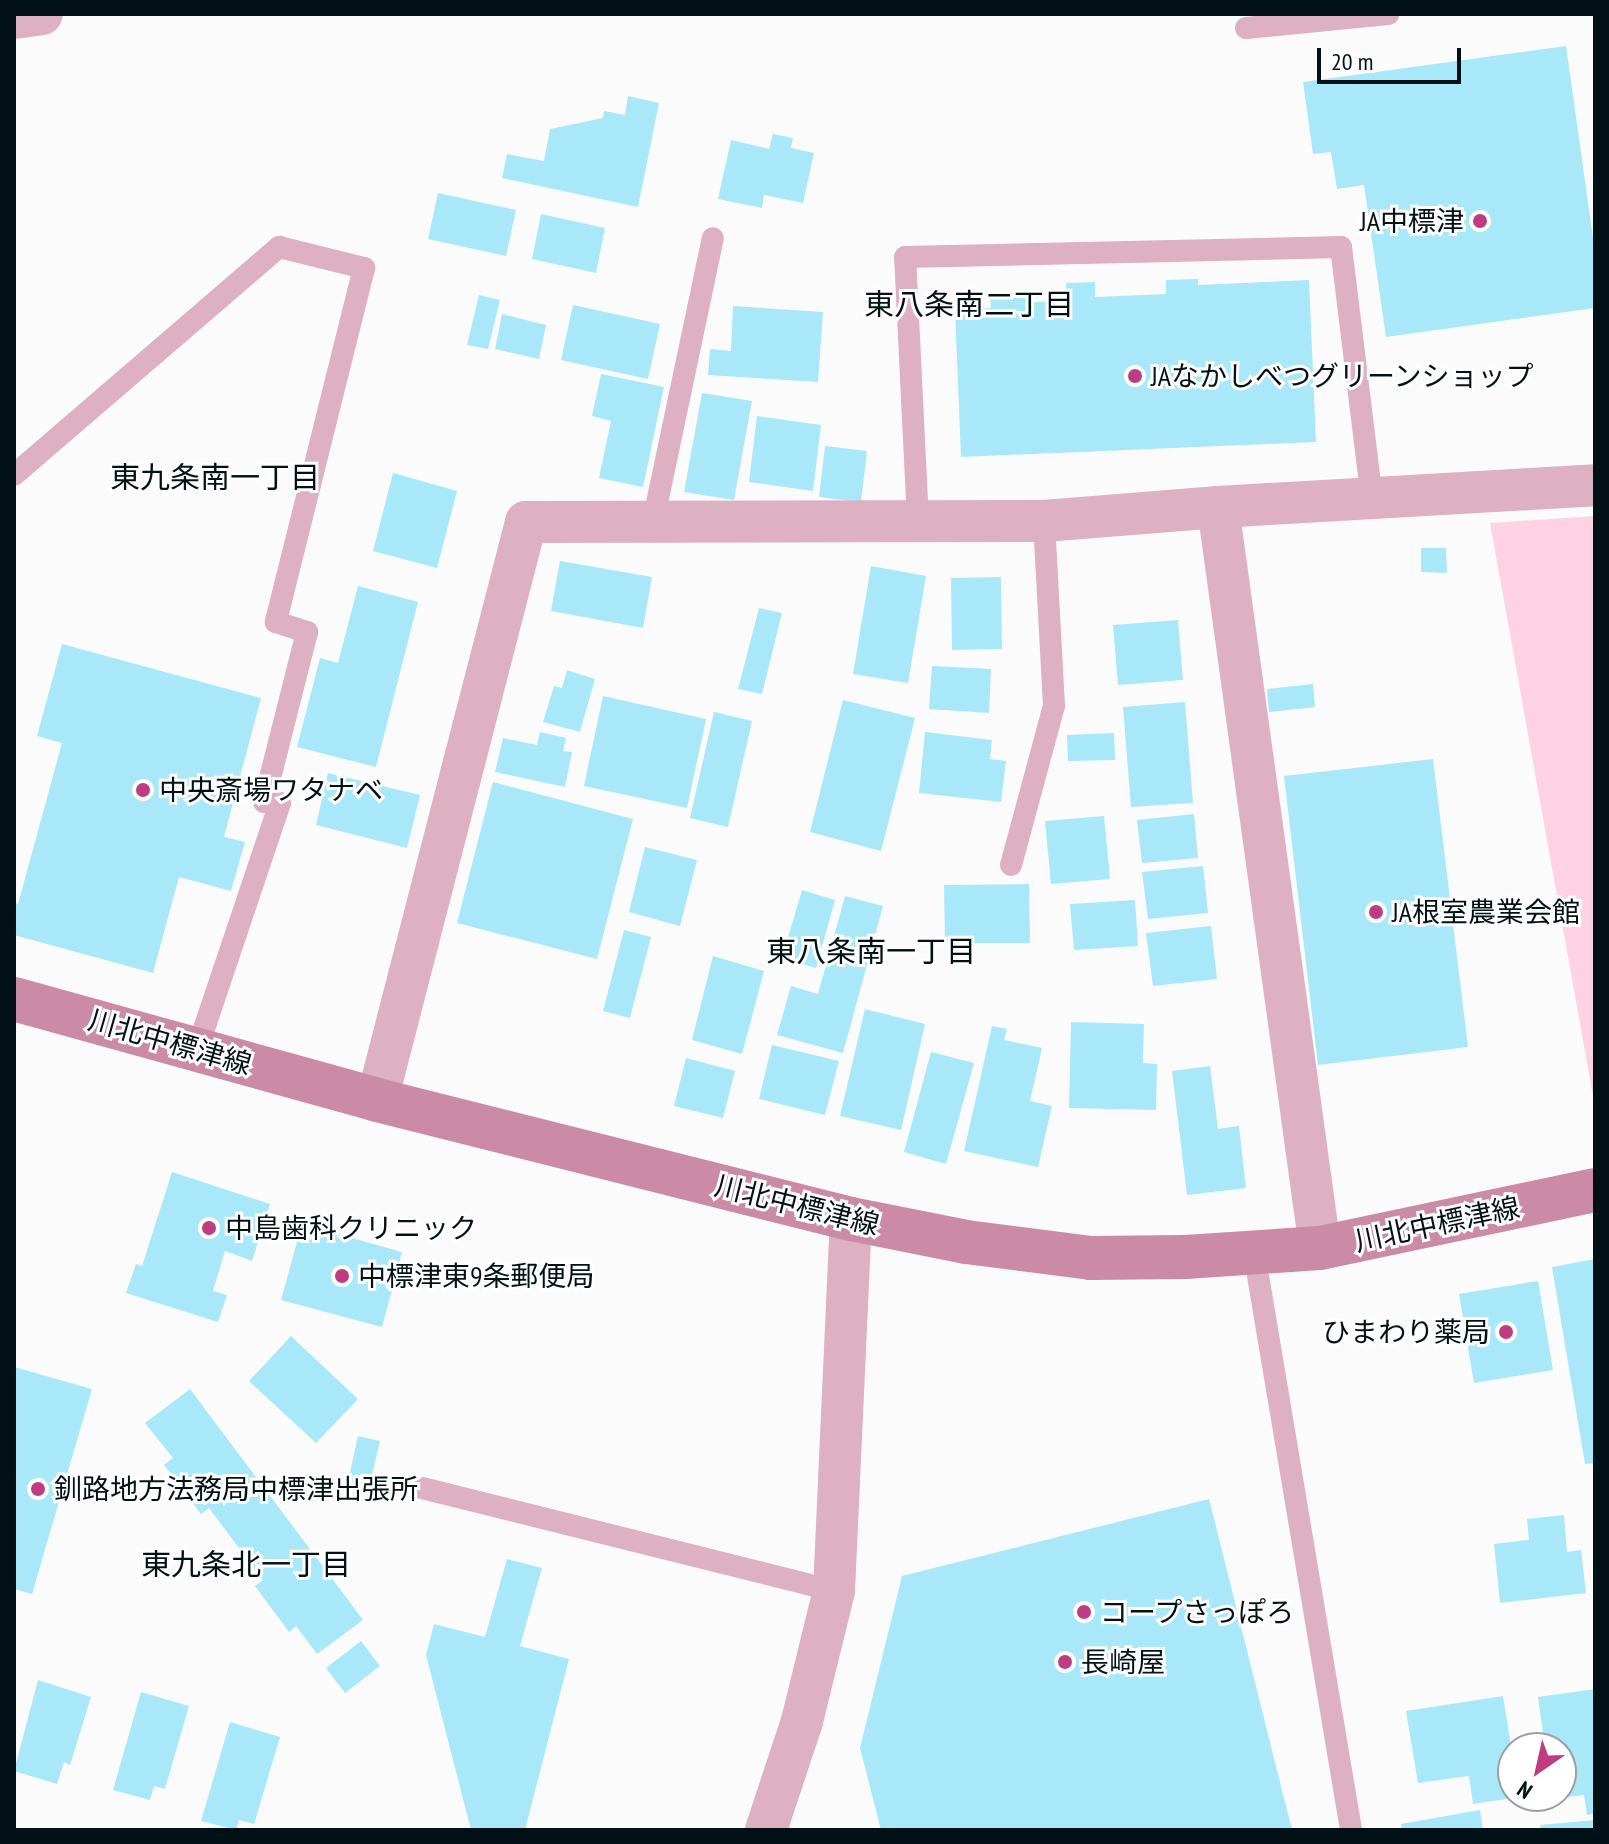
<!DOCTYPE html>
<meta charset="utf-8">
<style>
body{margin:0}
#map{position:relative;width:1609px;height:1844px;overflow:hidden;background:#fbfbfb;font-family:"PT Sans Narrow","Noto Sans JP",sans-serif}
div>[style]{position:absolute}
.green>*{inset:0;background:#fdd3e4}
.building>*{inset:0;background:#a8e8f9}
.lane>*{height:22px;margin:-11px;padding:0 11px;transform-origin:11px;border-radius:11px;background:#ddb0c2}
.street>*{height:42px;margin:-21px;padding:0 21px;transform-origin:21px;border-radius:21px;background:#ddb0c2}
.secondary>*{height:44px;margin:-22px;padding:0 22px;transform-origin:22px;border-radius:22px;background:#cb8aa6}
.dots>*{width:22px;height:22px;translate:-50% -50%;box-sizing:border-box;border:4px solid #fff;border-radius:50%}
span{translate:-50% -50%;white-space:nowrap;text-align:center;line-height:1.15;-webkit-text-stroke:6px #fff;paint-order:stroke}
.poi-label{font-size:28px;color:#021115}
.right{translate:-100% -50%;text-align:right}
.left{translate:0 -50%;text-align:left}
.street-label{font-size:28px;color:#021115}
.neighbourhood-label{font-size:30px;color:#021115}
.frame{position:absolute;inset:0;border:16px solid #021115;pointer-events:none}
.north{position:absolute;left:1497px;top:1732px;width:80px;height:80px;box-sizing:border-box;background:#fff;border:2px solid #9aa0a1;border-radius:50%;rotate:214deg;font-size:22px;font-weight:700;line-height:32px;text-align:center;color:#021115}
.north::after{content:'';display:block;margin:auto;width:28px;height:36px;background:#c03c82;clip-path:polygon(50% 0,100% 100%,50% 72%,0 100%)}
.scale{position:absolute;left:1317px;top:48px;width:144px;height:36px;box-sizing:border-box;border:4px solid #021115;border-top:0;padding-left:10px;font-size:24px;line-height:28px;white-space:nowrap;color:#021115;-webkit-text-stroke:6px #fff;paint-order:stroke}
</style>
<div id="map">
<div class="green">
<div style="clip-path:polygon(1595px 516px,1595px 1107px,1490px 523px)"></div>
</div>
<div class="building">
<div style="clip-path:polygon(1566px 46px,1595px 252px,1595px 308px,1386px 337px,1364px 185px,1337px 189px,1331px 152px,1313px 154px,1303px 82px)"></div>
<div style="clip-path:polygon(628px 96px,659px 103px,638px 207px,502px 178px,507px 154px,544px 161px,550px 129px,603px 118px,604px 111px,625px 115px)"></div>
<div style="clip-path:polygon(773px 134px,793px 138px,791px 148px,814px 153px,803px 203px,764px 195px,762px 208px,718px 199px,731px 140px,769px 149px)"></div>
<div style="clip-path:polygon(438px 193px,516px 210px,506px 256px,428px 239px)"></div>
<div style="clip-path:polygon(541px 214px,605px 228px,596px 273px,532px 259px)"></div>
<div style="clip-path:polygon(1198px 279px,1198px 285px,1309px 280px,1316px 442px,961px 457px,955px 310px,991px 308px,990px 292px,1029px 290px,1030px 302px,1067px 301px,1066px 283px,1095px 282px,1095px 297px,1166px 294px,1166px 280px)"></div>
<div style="clip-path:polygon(479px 295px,500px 300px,488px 349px,467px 345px)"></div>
<div style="clip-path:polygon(573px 305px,660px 324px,648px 379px,561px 360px)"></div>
<div style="clip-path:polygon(733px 306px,823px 312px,818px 382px,708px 375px,710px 349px,731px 351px)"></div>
<div style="clip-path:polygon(502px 314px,546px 325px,539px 359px,495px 349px)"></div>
<div style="clip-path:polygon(601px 374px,664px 387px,643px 487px,599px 478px,611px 421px,592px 416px)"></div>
<div style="clip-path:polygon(702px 393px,752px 401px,734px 500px,684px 492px)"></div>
<div style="clip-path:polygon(757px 416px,821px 425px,813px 491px,749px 482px)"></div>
<div style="clip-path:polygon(825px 446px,867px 451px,861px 502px,819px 497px)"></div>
<div style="clip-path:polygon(393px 473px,457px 491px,437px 568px,373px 551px)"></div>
<div style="clip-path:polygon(1421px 548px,1446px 548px,1447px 573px,1421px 572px)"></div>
<div style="clip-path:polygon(560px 561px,652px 577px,643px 628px,551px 611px)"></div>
<div style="clip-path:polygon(871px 566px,926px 576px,908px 683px,853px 674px)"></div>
<div style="clip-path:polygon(1001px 577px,1002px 649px,952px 650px,951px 578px)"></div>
<div style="clip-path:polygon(358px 586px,418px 602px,376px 767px,297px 747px,320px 658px,338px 663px)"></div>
<div style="clip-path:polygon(759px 608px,782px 613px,762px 694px,738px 689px)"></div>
<div style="clip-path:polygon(1178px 620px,1183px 680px,1118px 685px,1113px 625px)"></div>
<div style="clip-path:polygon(62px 644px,261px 698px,224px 837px,245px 842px,231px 891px,179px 877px,153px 973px,14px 935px,14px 903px,18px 904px,62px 743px,37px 736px)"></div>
<div style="clip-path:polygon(932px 666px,991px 669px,989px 713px,929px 709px)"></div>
<div style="clip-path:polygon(567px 670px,595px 679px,580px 732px,543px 722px,554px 686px,562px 688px)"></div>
<div style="clip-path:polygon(1313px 684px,1315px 707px,1269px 712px,1267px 689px)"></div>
<div style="clip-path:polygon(603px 696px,706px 719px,687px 808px,584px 786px)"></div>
<div style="clip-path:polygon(843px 700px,915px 718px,881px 851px,810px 832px)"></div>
<div style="clip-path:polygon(1185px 702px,1193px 803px,1131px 807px,1123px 707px)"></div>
<div style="clip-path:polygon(714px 712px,752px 721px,728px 827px,690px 818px)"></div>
<div style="clip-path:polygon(540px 732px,566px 738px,563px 751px,572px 752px,565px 787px,495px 772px,503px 738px,537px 745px)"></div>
<div style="clip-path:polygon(925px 732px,992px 740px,990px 759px,1006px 761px,1001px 802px,919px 793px)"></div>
<div style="clip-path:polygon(1114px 733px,1115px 760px,1068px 761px,1067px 735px)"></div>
<div style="clip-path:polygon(1433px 759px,1468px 1047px,1318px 1065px,1284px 776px)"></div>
<div style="clip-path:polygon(328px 773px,420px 795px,407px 848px,316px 825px)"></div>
<div style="clip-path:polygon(493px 782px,633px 819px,597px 959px,457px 923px)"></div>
<div style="clip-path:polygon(1194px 814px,1198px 858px,1142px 863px,1137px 820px)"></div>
<div style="clip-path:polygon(1104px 816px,1110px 879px,1051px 884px,1045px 821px)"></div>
<div style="clip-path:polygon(645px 847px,697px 860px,680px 926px,629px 912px)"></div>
<div style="clip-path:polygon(1203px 866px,1208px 913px,1148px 919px,1142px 872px)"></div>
<div style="clip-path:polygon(1029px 884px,1030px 943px,945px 943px,944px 885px)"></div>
<div style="clip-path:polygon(802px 890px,835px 900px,816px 968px,782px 958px)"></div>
<div style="clip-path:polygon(845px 896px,883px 906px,843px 1053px,777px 1035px,791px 986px,818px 994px)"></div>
<div style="clip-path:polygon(1135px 900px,1138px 946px,1074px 950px,1070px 904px)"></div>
<div style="clip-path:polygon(1211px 926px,1217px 979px,1153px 986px,1146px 933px)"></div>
<div style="clip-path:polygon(624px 930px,651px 937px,630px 1018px,603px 1011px)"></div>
<div style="clip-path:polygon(713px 956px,764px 971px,742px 1054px,692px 1040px)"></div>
<div style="clip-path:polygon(865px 1009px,925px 1024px,901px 1130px,840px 1116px)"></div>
<div style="clip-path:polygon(1071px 1022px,1144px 1024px,1143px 1063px,1157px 1064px,1156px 1110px,1069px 1108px)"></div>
<div style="clip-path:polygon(992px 1026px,1007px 1029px,1004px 1040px,1042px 1048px,1030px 1101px,1052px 1106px,1038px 1167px,964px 1151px)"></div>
<div style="clip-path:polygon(772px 1045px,839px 1061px,825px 1115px,759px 1099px)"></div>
<div style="clip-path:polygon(931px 1052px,974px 1063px,946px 1164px,904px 1152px)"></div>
<div style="clip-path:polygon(686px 1058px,735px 1071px,723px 1118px,674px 1106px)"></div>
<div style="clip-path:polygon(1210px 1066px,1218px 1129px,1239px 1126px,1246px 1188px,1187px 1195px,1172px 1071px)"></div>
<div style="clip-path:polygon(172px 1172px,270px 1204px,252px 1261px,225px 1251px,213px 1291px,227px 1295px,218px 1322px,126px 1293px,136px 1264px,142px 1266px)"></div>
<div style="clip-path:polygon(302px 1224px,402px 1252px,382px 1327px,281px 1300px)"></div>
<div style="clip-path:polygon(1595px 1259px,1595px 1463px,1585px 1464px,1552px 1267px)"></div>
<div style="clip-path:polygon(1538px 1281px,1553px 1370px,1474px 1383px,1459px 1294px)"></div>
<div style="clip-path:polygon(291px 1336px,358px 1399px,316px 1443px,249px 1381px)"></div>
<div style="clip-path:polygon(14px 1367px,92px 1389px,32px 1594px,14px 1589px)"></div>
<div style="clip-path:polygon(190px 1389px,363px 1620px,317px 1654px,296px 1626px,289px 1632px,255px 1586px,263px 1580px,209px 1508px,201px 1514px,164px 1465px,173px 1458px,145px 1423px)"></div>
<div style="clip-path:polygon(358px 1436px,380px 1441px,368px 1492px,347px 1486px)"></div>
<div style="clip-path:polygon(1209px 1499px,1292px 1830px,881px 1830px,860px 1748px,902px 1576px)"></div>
<div style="clip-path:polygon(1564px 1515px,1567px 1552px,1581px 1550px,1586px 1593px,1500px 1603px,1494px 1544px,1529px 1540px,1527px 1519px)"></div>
<div style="clip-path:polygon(507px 1559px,542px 1568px,520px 1646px,569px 1659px,525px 1830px,471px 1830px,426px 1655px,434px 1624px,485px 1637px)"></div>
<div style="clip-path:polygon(361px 1641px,380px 1666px,345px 1693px,326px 1668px)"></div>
<div style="clip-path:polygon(38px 1680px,91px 1697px,70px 1765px,64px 1762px,57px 1784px,14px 1771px)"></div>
<div style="clip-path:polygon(1595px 1689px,1595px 1813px,1587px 1815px,1584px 1795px,1553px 1799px,1552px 1796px,1561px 1796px,1561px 1748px,1545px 1748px,1538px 1697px)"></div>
<div style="clip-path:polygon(141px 1692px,189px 1706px,165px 1789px,154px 1786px,150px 1800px,113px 1790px)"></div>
<div style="clip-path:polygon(1503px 1696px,1513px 1759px,1513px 1798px,1473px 1804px,1469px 1776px,1418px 1783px,1406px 1711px)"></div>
<div style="clip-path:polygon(230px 1722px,280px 1737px,254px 1824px,239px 1820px,236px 1830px,201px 1821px)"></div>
<div style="clip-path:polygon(1480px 1810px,1483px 1830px,1402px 1830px,1401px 1824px)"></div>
<div style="clip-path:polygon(1595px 1820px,1595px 1830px,1541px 1830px,1540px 1825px)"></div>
</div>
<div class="lane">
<div style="left:1246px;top:28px;width:143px;rotate:-5.6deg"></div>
<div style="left:14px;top:475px;width:350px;rotate:-40.7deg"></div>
<div style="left:279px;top:247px;width:88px;rotate:13.9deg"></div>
<div style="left:364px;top:268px;width:365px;rotate:104deg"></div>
<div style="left:276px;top:622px;width:33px;rotate:18deg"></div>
<div style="left:307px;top:632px;width:175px;rotate:104.2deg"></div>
<div style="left:264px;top:802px;width:16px;rotate:4deg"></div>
<div style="left:280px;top:803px;width:261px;rotate:108.6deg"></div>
<div style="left:918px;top:521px;width:264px;rotate:-92.8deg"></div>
<div style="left:905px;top:257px;width:436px;rotate:-1.3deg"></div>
<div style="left:1341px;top:247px;width:254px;rotate:83deg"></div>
<div style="left:653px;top:522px;width:290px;rotate:-78.1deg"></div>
<div style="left:1011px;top:865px;width:165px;rotate:-74.9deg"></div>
<div style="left:1054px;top:706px;width:185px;rotate:-93.1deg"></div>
<div style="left:1254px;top:1252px;width:586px;rotate:80.47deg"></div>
<div style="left:422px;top:1488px;width:425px;rotate:14deg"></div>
</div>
<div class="street">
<div style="left:14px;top:18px;width:28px;rotate:-8deg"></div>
<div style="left:1218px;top:507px;width:748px;rotate:82.16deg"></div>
<div style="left:377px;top:1100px;width:597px;rotate:-75.54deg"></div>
<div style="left:526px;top:522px;width:518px;rotate:-0.11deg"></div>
<div style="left:1044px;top:521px;width:175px;rotate:-4.6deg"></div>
<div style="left:1218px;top:507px;width:378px;rotate:-3.3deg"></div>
<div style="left:766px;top:1830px;width:115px;rotate:-71.7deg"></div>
<div style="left:802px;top:1721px;width:134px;rotate:-76.2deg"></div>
<div style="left:834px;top:1591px;width:372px;rotate:-87.4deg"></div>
</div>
<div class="secondary">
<div style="left:14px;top:999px;width:377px;rotate:15.5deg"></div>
<div style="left:377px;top:1100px;width:489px;rotate:14.1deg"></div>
<div style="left:851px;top:1219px;width:117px;rotate:11.3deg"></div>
<div style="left:966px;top:1242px;width:126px;rotate:7.3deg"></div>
<div style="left:1091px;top:1258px;width:94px;rotate:-0.6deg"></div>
<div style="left:1185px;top:1257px;width:135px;rotate:-3.8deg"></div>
<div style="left:1320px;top:1248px;width:281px;rotate:-11.9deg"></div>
</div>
<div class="dots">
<div style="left:1480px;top:221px;background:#c03c82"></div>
<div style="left:1135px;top:376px;background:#c03c82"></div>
<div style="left:143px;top:790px;background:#c03c82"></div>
<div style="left:1376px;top:912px;background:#c03c82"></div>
<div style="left:209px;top:1228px;background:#c03c82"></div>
<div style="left:342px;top:1276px;background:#c03c82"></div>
<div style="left:1506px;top:1332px;background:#c03c82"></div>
<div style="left:38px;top:1489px;background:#c03c82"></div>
<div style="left:1084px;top:1612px;background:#c03c82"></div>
<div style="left:1065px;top:1662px;background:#c03c82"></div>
</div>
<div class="poi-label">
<span class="right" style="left:1464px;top:221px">JA中標津</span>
<span class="left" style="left:1151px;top:376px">JAなかしべつグリーンショップ</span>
<span class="left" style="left:159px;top:790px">中央斎場ワタナベ</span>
<span class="left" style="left:1392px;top:912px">JA根室農業会館</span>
<span class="left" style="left:225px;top:1228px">中島歯科クリニック</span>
<span class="left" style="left:358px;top:1276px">中標津東9条郵便局</span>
<span class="right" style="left:1490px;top:1332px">ひまわり薬局</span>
<span class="left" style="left:54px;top:1489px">釧路地方法務局中標津出張所</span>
<span class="left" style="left:1100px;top:1612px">コープさっぽろ</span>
<span class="left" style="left:1081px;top:1662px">長崎屋</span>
</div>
<div class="street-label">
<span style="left:170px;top:1042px;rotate:16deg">川北中標津線</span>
<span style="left:797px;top:1205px;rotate:14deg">川北中標津線</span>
<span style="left:1437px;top:1224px;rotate:-12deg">川北中標津線</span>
</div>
<div class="neighbourhood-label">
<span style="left:969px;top:304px">東八条南二丁目</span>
<span style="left:215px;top:477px">東九条南一丁目</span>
<span style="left:871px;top:951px">東八条南一丁目</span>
<span style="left:246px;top:1564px">東九条北一丁目</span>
</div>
<div class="frame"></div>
<div class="north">N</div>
<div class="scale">20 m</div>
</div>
